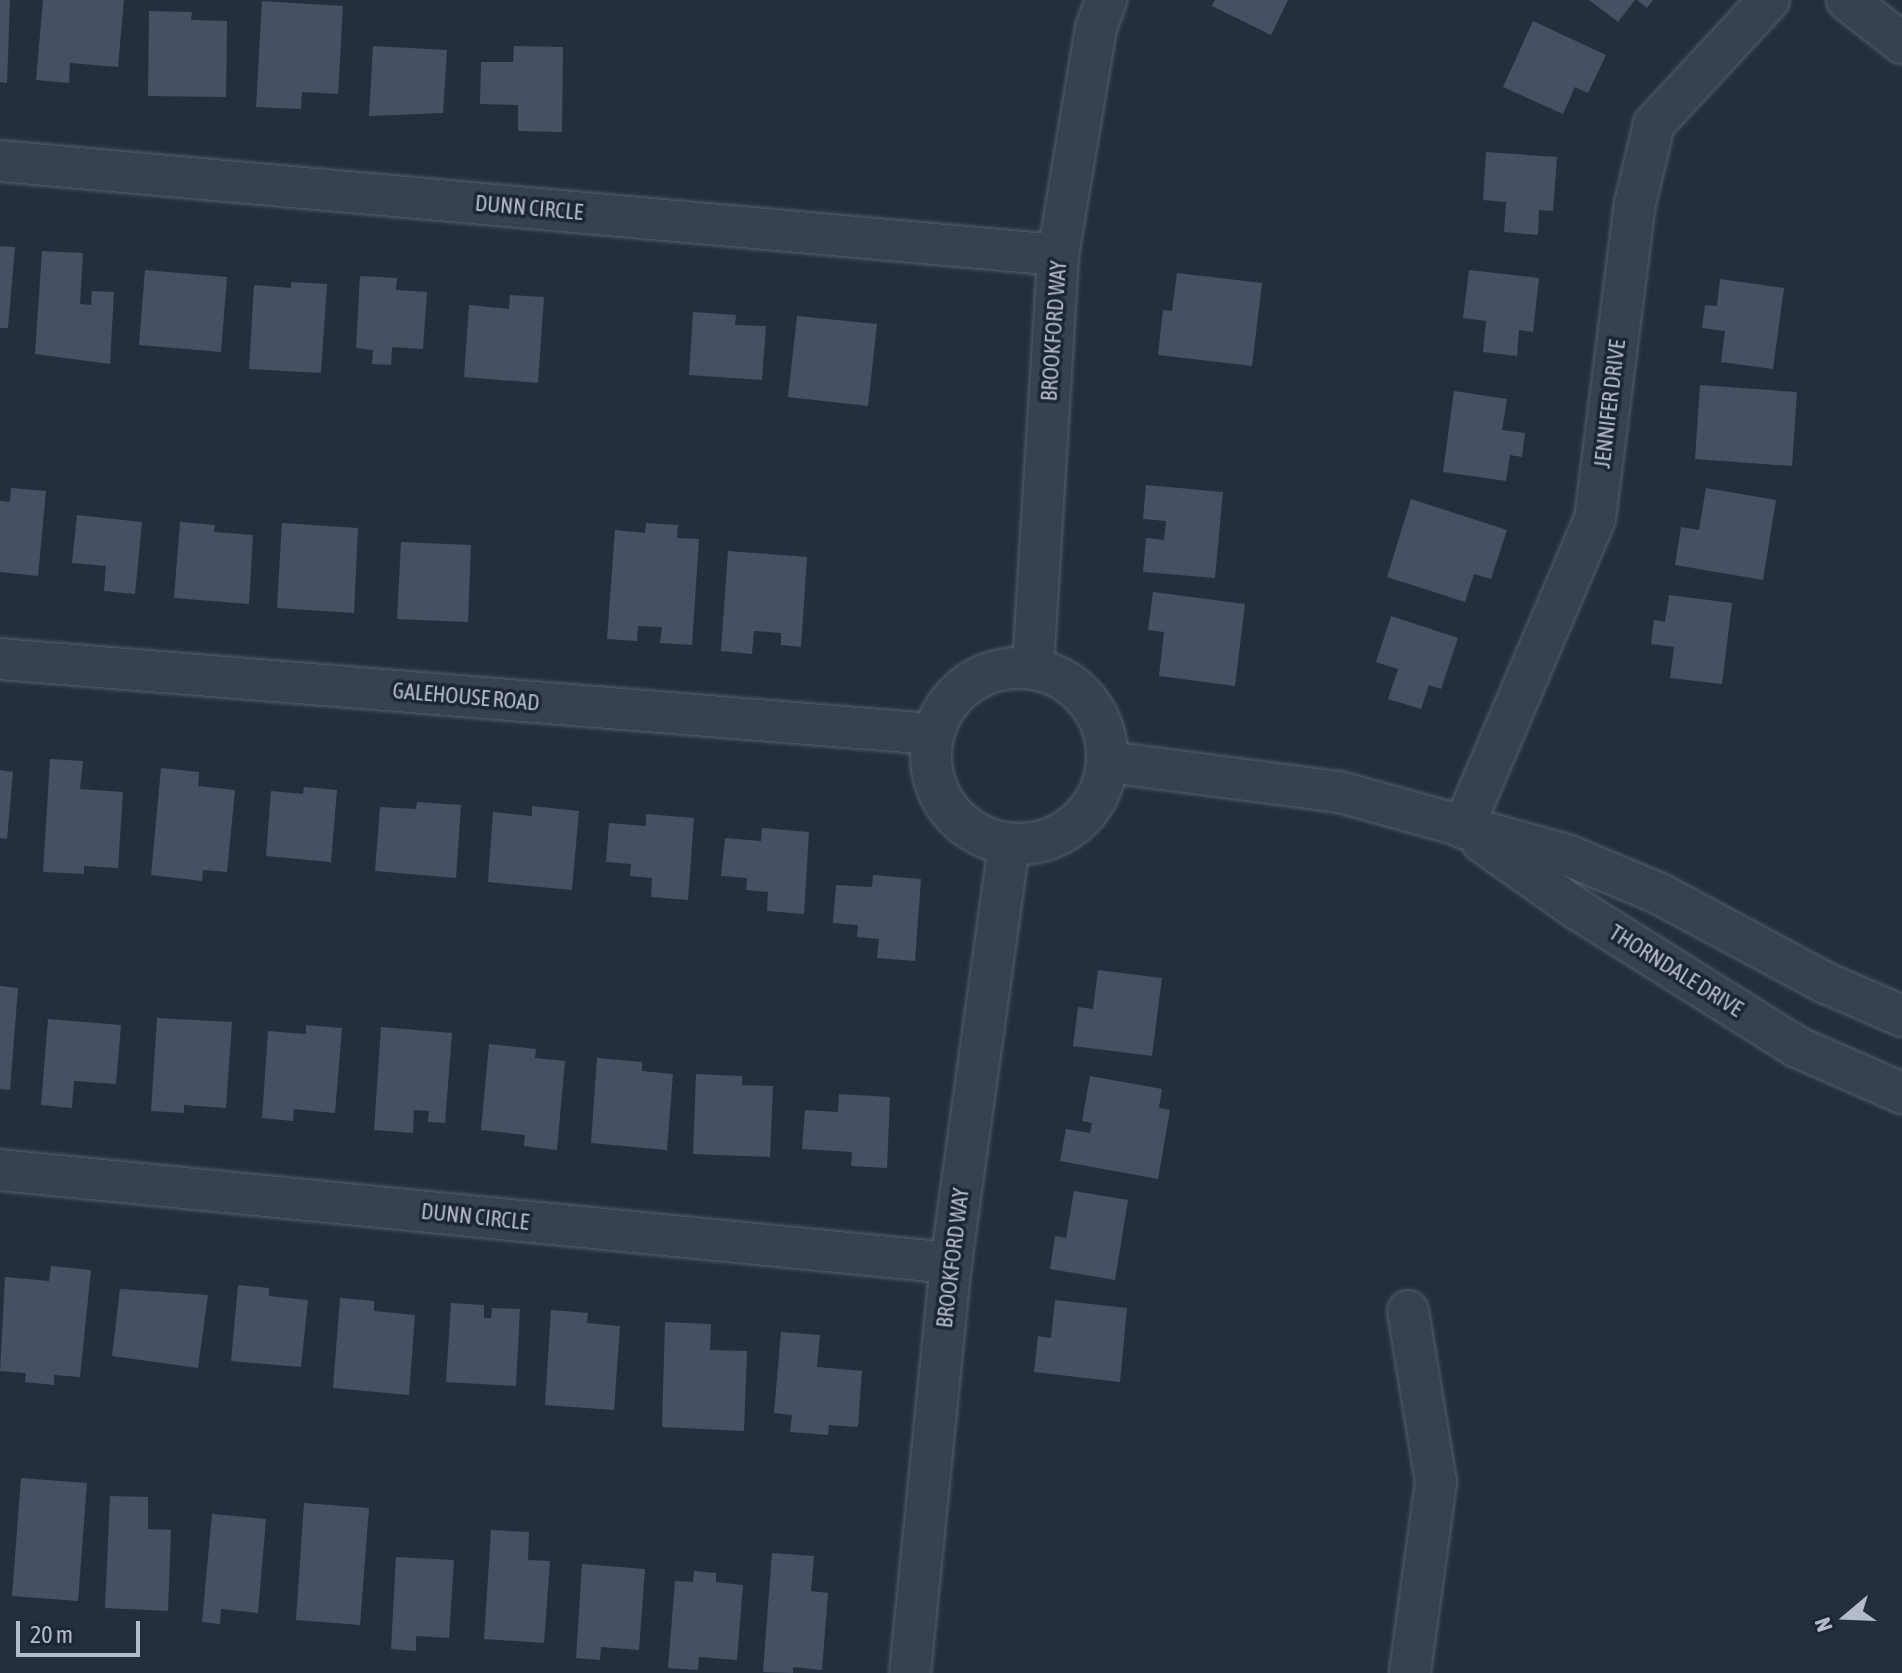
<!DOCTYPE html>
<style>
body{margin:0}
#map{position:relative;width:1902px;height:1673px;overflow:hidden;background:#242f3e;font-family:"Asap Condensed",sans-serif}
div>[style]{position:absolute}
.building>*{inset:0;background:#455162}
.roads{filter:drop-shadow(0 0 2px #565f6c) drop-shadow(0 0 2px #565f6c)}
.minor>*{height:40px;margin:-20px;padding:0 20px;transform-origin:20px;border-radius:20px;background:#38414e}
.minor>.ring{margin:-20px;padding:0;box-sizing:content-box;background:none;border:40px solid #38414e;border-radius:50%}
span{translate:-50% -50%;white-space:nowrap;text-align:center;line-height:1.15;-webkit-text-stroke:7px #1d2633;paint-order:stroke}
.street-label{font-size:22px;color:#b4bcc9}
.north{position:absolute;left:1806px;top:1577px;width:80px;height:80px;-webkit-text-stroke:6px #1d2633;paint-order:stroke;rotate:251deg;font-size:22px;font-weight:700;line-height:32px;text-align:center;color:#b4bcc9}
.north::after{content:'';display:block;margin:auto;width:28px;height:36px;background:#b4bcc9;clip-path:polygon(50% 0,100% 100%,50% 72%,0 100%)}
.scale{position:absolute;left:16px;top:1621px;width:124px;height:36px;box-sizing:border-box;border:4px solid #b4bcc9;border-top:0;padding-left:10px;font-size:24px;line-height:28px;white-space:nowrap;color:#b4bcc9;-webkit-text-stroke:6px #1d2633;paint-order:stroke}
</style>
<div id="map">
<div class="building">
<div style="clip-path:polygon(0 0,10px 0,7px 83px,0 82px)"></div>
<div style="clip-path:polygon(43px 0,124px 0,118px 67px,70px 63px,69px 83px,36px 80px)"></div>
<div style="clip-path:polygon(1215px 0,1288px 0,1271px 35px,1212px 6px)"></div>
<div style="clip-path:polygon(1589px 0,1635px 0,1618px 22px)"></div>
<div style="clip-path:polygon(1637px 0,1653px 0,1647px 8px)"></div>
<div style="clip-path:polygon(262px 1px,343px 6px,338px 94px,302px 92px,301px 109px,256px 107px)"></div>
<div style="clip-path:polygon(149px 11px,192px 12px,191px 20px,227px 21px,226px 97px,148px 96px)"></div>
<div style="clip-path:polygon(1533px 21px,1606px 55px,1588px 93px,1575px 87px,1563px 114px,1503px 87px)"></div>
<div style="clip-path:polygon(373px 46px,447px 50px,443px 113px,369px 116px)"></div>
<div style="clip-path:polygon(514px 46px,563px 47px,562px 132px,518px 131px,518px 105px,480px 104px,481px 62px,513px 62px)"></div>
<div style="clip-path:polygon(1486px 152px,1557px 157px,1553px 211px,1539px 210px,1538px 235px,1504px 232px,1506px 202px,1483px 200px)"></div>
<div style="clip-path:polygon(0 246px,15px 247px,8px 328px,0 328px)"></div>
<div style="clip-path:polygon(42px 251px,83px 253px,80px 304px,91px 305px,92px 291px,114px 292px,110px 364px,35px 354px)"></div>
<div style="clip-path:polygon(145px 270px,227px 277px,221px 352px,139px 345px)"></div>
<div style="clip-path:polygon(1469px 270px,1539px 278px,1533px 332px,1519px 330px,1517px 356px,1483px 352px,1486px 321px,1463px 318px)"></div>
<div style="clip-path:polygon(1177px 273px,1262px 283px,1252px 366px,1158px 355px,1163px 310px,1172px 311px)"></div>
<div style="clip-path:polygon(360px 276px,397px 278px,396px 290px,427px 292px,423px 349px,392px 347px,391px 365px,372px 364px,373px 350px,356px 348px)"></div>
<div style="clip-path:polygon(1720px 279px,1784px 288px,1773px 369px,1721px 362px,1725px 331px,1702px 328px,1705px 305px,1717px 306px)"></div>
<div style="clip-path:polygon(291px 282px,327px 284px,321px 373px,249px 369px,254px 285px,291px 288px)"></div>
<div style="clip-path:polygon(510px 295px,544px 297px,538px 383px,464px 377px,469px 305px,509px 309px)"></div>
<div style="clip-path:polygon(693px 312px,736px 315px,735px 325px,766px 326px,762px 380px,689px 375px)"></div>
<div style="clip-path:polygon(797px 316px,877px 324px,868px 406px,788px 397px)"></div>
<div style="clip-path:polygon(1700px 385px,1797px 392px,1792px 466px,1695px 459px)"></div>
<div style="clip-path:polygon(1454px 391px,1507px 399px,1502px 430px,1525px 433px,1522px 457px,1510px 455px,1506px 481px,1443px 472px)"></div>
<div style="clip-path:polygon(1146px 485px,1223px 492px,1215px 578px,1143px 572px,1146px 538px,1164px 540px,1166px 521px,1143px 519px)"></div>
<div style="clip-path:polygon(11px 488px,46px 491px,38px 576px,0 572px,0 501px,10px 502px)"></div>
<div style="clip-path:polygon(1706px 488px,1776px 500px,1763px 580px,1675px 565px,1681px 527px,1699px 530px)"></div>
<div style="clip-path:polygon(1411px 499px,1507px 530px,1491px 579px,1474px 574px,1465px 602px,1387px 577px)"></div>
<div style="clip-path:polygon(77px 515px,142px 522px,135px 594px,104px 591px,106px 566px,72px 563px)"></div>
<div style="clip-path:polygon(180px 522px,215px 525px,214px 532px,253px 535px,249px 604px,174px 598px)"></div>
<div style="clip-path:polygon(282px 523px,358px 528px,354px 613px,277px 608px)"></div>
<div style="clip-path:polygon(646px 523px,678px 525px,677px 538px,699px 539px,692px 645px,660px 643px,662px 627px,638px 626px,637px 641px,607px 639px,615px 530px,645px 533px)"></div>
<div style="clip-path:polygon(401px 542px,471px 545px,468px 622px,397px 619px)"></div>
<div style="clip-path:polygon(728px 551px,807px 557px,801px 647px,781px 645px,781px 633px,754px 631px,752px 654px,721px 651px)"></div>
<div style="clip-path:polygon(1153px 592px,1245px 604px,1235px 686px,1159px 676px,1164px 632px,1148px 630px)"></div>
<div style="clip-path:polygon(1669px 595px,1732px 603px,1722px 684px,1670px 678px,1674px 647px,1651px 644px,1654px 620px,1665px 622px)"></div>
<div style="clip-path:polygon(1391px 616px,1458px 638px,1441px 689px,1429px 685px,1421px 709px,1388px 699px,1398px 669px,1376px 662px)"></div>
<div style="clip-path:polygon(50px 759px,83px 761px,80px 789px,123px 792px,118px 868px,84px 866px,84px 874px,43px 872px)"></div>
<div style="clip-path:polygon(161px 768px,199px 772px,198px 786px,235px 790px,227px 872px,203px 870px,202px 881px,151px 875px)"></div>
<div style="clip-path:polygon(0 770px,13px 772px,7px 839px,0 838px)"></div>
<div style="clip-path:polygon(304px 787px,337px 790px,331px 862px,266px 856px,271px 791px,303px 794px)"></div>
<div style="clip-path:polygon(417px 802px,461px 805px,456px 878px,375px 871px,380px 807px,416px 809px)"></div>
<div style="clip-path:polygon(532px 806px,579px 811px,572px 890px,488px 882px,493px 812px,532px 816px)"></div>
<div style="clip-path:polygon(646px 814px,694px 818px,688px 900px,651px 897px,652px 878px,630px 876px,631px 864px,606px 862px,609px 823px,646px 826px)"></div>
<div style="clip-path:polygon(762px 828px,809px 832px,804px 914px,767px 911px,768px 892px,746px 890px,747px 878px,721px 876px,725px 838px,761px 841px)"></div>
<div style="clip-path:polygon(873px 875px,921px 879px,915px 961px,877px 958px,879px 939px,857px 937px,858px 925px,833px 923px,836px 885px,872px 887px)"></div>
<div style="clip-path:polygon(1098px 970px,1162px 978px,1152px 1056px,1073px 1046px,1078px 1007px,1093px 1009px)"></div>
<div style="clip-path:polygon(0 986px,18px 988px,10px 1090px,0 1089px)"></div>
<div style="clip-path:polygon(157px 1018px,232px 1022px,226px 1108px,184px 1105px,184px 1113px,151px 1111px)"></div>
<div style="clip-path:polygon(48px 1019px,121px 1025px,116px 1084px,74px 1081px,72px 1108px,41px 1105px)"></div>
<div style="clip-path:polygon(306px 1025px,342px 1028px,335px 1113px,294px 1109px,293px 1121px,262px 1118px,268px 1031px,306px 1034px)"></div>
<div style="clip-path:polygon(381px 1027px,452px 1033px,445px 1123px,428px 1122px,429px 1111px,414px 1110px,413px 1133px,374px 1130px)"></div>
<div style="clip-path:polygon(489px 1044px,536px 1049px,535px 1058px,565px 1061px,557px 1150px,524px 1146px,525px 1135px,481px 1130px)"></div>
<div style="clip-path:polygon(597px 1058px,642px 1062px,642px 1071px,673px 1074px,667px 1150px,591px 1143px)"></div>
<div style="clip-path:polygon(696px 1074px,742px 1076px,742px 1085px,773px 1086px,770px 1157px,693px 1154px)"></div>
<div style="clip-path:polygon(1090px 1076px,1162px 1089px,1159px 1108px,1170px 1110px,1158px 1179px,1060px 1161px,1066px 1129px,1090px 1133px,1092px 1123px,1082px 1121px)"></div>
<div style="clip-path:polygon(839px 1094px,890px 1097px,887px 1168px,851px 1166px,852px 1152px,802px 1149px,805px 1110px,838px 1112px)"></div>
<div style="clip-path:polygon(1074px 1191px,1128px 1200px,1115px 1280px,1050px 1269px,1055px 1236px,1066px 1238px)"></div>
<div style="clip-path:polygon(51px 1266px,91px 1270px,80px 1377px,54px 1375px,54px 1385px,25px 1382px,26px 1373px,0 1371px,5px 1277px,49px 1281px)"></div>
<div style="clip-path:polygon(238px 1285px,269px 1288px,269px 1296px,308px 1300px,301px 1367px,231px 1361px)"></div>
<div style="clip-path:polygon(120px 1289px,208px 1295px,198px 1368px,112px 1356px)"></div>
<div style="clip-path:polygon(340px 1298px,374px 1301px,374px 1311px,415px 1315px,409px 1395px,333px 1388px)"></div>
<div style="clip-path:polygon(1055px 1300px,1127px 1308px,1120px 1382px,1034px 1372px,1038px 1336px,1051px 1338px)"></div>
<div style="clip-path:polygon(451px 1303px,484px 1305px,484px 1318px,491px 1318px,492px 1308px,520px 1309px,516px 1386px,446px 1382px)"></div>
<div style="clip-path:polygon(551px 1310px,588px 1313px,587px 1323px,620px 1326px,614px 1410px,545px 1405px)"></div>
<div style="clip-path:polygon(665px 1322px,711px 1324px,710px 1350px,747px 1351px,744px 1431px,662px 1427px)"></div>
<div style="clip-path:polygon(781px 1332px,820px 1335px,817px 1367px,862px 1371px,858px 1427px,829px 1425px,828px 1435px,790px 1432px,792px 1415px,774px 1413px)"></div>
<div style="clip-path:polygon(21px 1478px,87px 1483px,78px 1601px,12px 1596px)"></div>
<div style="clip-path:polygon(110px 1496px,148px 1497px,148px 1529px,171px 1530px,168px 1611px,105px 1608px)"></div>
<div style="clip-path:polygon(304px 1503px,369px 1508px,360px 1625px,296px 1620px)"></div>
<div style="clip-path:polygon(212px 1514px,266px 1519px,258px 1613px,221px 1609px,220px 1624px,202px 1622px)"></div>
<div style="clip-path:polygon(491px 1530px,529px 1532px,528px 1560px,550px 1561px,544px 1643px,484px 1639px)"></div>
<div style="clip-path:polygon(772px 1553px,814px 1556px,811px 1591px,828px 1593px,822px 1670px,793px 1667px,793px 1673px,763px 1672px)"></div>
<div style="clip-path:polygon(396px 1557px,454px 1560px,449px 1638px,416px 1636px,416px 1651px,391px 1649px)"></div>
<div style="clip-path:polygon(582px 1564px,645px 1569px,639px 1650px,601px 1647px,600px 1660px,576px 1658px)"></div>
<div style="clip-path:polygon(694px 1571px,716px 1573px,716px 1582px,743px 1585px,737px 1660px,699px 1657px,698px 1670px,668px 1668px,675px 1581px,693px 1582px)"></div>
</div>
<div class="roads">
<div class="minor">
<div style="left:1847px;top:0;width:70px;rotate:38deg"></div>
<div style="left:0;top:161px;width:1062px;rotate:5.08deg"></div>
<div style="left:0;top:659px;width:935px;rotate:4.6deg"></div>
<div style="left:1033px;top:667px;width:413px;rotate:-86.5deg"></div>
<div style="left:1058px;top:255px;width:230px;rotate:-80.5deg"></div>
<div style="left:1096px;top:28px;width:30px;rotate:-70deg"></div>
<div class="ring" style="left:931px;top:668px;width:136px;height:136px"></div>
<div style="left:1108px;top:762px;width:234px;rotate:7.4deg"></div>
<div style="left:1340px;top:792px;width:236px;rotate:15.5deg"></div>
<div style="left:1567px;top:855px;width:99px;rotate:22.7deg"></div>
<div style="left:1658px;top:893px;width:191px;rotate:28.2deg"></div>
<div style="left:1826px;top:983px;width:83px;rotate:23.5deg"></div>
<div style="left:1463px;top:828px;width:336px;rotate:-66.9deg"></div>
<div style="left:1595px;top:519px;width:318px;rotate:-82.8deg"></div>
<div style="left:1635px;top:204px;width:82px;rotate:-76.6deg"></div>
<div style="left:1654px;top:124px;width:169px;rotate:-47.2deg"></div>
<div style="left:1482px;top:842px;width:116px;rotate:35.2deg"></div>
<div style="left:1577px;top:909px;width:260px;rotate:32.1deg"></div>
<div style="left:1797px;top:1047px;width:115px;rotate:23.7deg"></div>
<div style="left:0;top:1170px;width:956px;rotate:5.59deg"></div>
<div style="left:1408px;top:1311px;width:173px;rotate:80.7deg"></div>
<div style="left:1436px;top:1482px;width:193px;rotate:97.8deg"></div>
<div style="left:910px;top:1673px;width:412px;rotate:-84.3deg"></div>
<div style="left:951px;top:1263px;width:422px;rotate:-82.1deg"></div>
</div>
</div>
<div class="street-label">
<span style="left:529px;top:208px;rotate:5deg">DUNN CIRCLE</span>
<span style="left:1054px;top:331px;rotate:-86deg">BROOKFORD WAY</span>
<span style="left:1610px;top:404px;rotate:-83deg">JENNIFER DRIVE</span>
<span style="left:466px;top:697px;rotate:5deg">GALEHOUSE ROAD</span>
<span style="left:1676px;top:971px;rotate:32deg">THORNDALE DRIVE</span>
<span style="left:475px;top:1217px;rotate:6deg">DUNN CIRCLE</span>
<span style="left:953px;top:1258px;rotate:-83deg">BROOKFORD WAY</span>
</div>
<div class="north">N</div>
<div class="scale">20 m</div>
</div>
